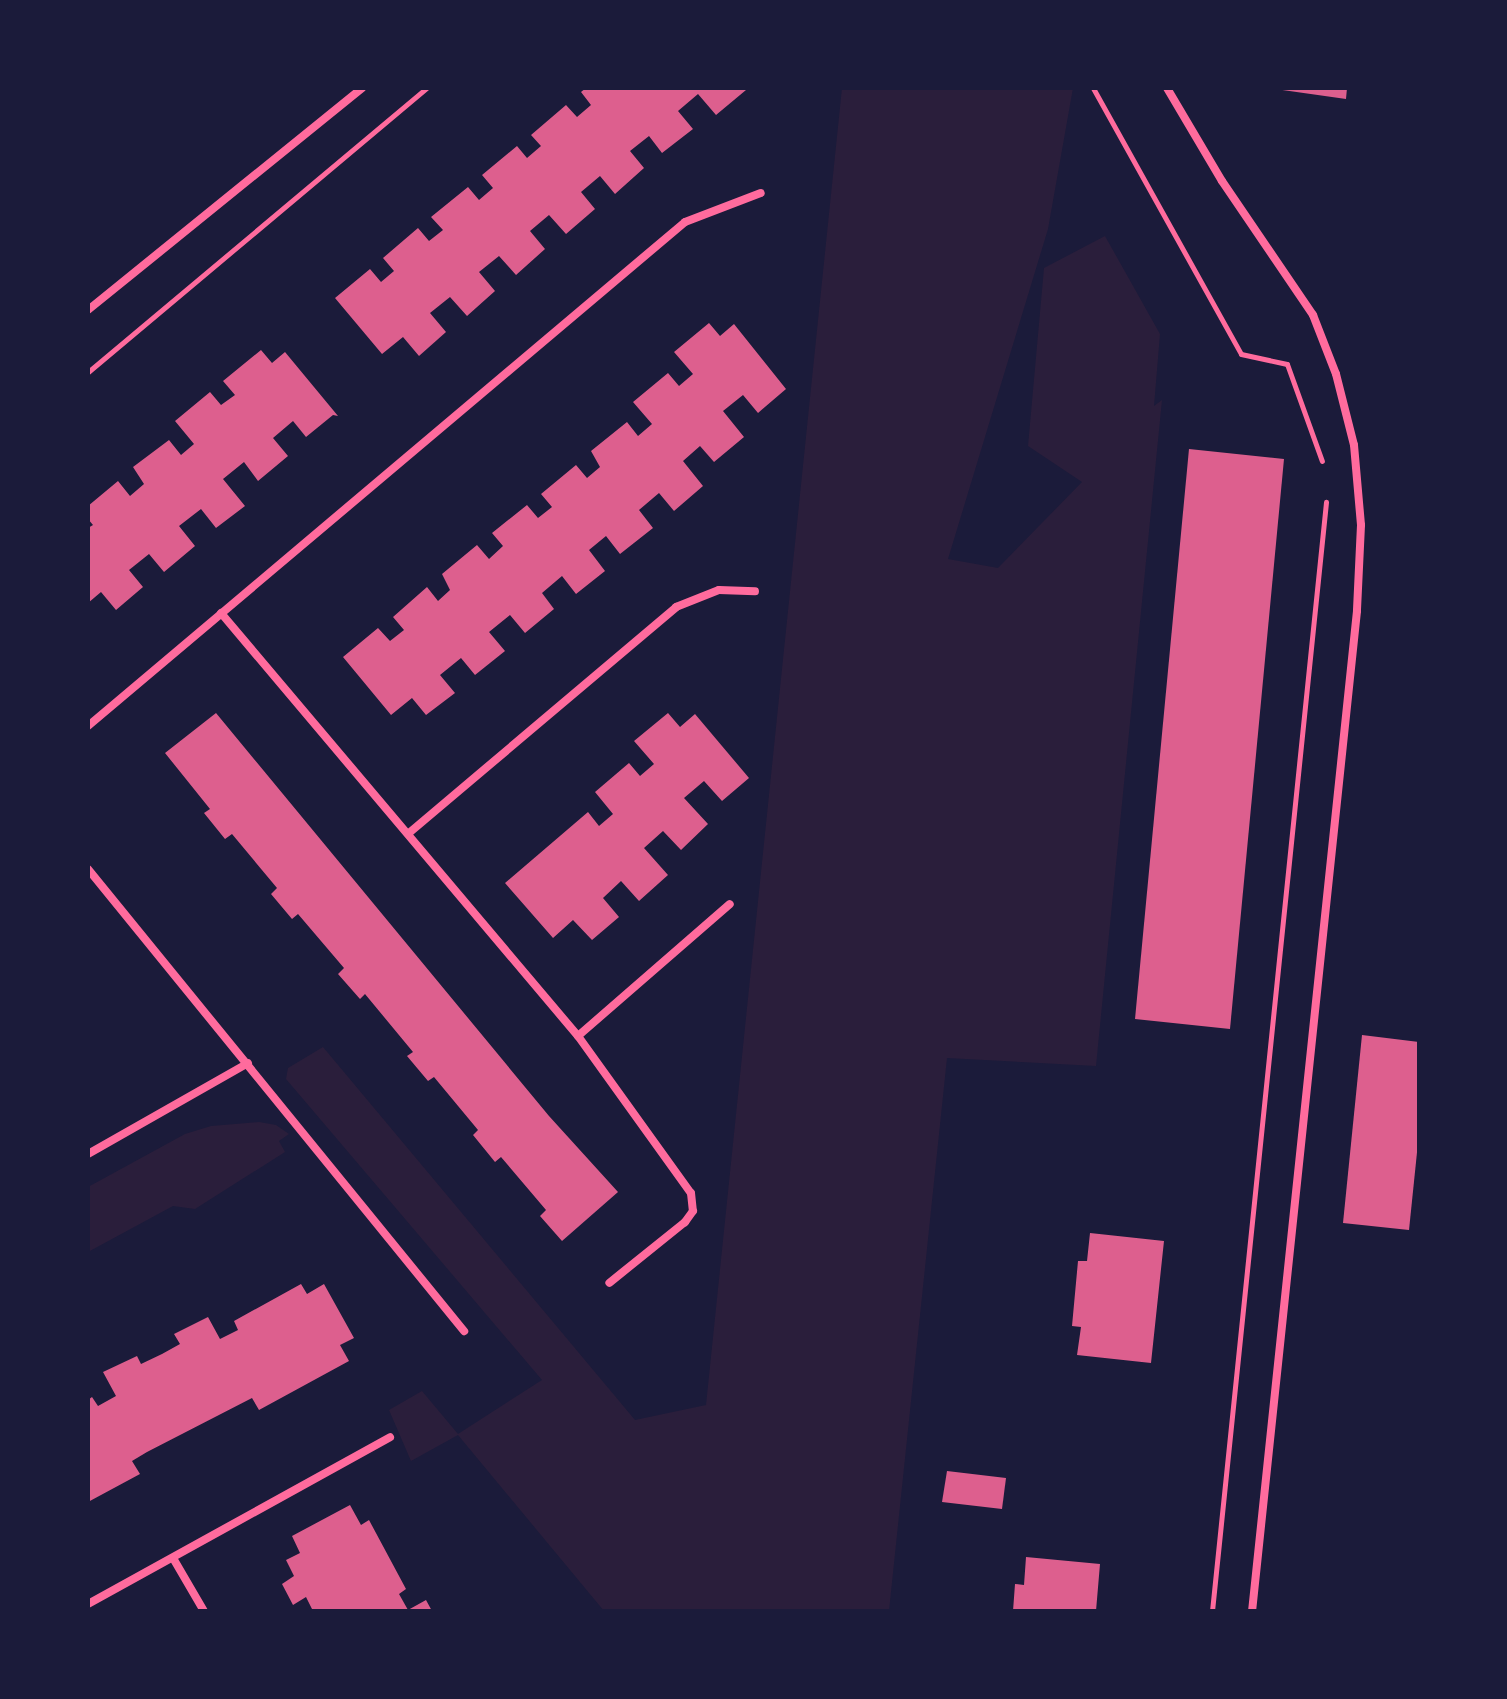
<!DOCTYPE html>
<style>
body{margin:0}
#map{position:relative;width:1507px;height:1699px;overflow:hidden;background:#1b1b3a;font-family:"Zilla Slab",serif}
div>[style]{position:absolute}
.green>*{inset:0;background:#2a1e3b}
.building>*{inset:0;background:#dd5f8e}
.path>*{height:5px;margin:-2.5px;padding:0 2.5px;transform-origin:2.5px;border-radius:2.5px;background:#ff6b9d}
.minor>*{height:8px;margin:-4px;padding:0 4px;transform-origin:4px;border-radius:4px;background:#ff6b9d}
span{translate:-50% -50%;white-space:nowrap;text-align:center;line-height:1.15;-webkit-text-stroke:6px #1b1b3a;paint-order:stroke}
.frame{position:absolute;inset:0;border:90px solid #1b1b3a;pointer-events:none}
</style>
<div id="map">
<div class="green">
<div style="clip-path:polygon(842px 88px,1073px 88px,1048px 229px,948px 559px,998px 568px,1082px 482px,1028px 446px,1044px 268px,1105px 236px,1160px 334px,1154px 406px,1162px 400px,1096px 1066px,947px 1058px,889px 1611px,604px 1611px,458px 1435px,411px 1461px,389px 1410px,422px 1391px,458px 1434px,542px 1380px,286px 1079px,288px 1068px,323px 1047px,635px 1420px,706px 1405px)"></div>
<div style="clip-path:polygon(259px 1122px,276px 1125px,289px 1134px,279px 1141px,285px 1152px,195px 1209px,173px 1206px,88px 1252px,88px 1187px,185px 1134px,211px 1126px)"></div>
</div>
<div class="building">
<div style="clip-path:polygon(586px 88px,746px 90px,716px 115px,698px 94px,678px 111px,693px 129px,662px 153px,649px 136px,630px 151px,644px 168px,615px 194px,600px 176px,581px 192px,595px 209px,566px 234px,549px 215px,530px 231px,545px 249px,516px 275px,499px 256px,479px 272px,495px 291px,467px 316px,450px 297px,430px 313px,446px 332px,419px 356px,403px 337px,382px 354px,335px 298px,370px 269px,381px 282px,394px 271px,383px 258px,418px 228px,429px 241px,443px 230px,431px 217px,468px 187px,479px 200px,493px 188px,482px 175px,517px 146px,527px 158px,541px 146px,531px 135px,566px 105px,577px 117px,591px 105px,581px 92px)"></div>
<div style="clip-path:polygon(1268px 88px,1347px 88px,1346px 99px)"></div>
<div style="clip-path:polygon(709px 323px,720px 336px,734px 324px,786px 389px,758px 413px,743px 395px,723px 411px,744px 437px,714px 462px,700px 446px,683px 461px,703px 486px,674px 511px,659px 493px,639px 510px,653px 528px,620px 554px,606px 536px,589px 550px,605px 571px,576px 594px,562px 576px,542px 593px,554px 609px,525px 633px,510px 615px,489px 632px,505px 651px,475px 675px,461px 658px,440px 675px,455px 693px,426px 715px,412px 698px,391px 715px,343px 657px,378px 628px,390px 641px,404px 630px,393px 617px,427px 587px,438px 601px,450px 590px,442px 574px,477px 545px,489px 559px,503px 546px,492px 533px,527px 505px,538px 518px,552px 507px,541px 494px,576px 465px,587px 478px,600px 467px,591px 451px,627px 422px,638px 436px,652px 424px,633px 402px,668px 373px,679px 386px,693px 374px,674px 352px)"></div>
<div style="clip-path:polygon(261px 350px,272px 363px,285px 352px,338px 416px,333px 415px,306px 437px,293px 421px,273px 438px,288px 456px,258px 481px,244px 462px,223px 479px,245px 506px,216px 528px,201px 509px,179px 526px,195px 546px,164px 572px,149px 554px,129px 570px,143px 587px,116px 610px,101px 592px,88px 603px,88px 528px,93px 525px,88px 519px,88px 506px,118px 481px,130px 496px,144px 484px,133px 467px,169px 440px,181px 455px,194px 444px,175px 421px,210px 392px,221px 405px,235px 395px,223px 381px)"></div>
<div style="clip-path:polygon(1189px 449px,1284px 459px,1230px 1029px,1135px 1019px)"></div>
<div style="clip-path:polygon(216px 713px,549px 1116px,618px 1192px,562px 1241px,540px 1216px,546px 1210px,501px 1157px,495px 1162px,473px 1135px,478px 1130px,434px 1077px,428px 1081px,407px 1056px,413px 1052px,365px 994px,360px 999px,338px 974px,344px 968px,298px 914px,292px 919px,271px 894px,277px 888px,232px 834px,225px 839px,204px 813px,210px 809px,165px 753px)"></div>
<div style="clip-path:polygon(668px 713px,680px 727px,695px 714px,749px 778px,722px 801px,704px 781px,684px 798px,708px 824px,681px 850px,663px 831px,644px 848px,668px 875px,639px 901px,621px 881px,603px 898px,619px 917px,592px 940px,573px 920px,553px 938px,505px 883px,588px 812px,599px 826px,613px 814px,595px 792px,629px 763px,640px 776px,654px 764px,634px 741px)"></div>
<div style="clip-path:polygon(1362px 1035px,1419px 1042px,1419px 1133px,1409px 1230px,1343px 1223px)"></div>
<div style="clip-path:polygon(1090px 1233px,1164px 1241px,1151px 1363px,1077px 1355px,1081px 1327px,1072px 1326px,1078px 1261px,1087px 1261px)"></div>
<div style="clip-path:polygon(301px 1284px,307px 1294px,324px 1284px,354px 1338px,340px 1345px,349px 1361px,259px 1410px,252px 1398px,147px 1452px,132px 1461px,140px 1474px,88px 1502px,88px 1400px,92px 1397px,98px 1406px,116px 1396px,103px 1372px,137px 1356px,141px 1364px,162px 1354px,180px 1344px,174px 1334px,208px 1317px,220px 1339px,238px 1330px,234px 1321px)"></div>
<div style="clip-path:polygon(947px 1471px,1006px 1478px,1002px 1509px,942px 1502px)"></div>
<div style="clip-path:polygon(350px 1505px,361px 1525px,369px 1520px,406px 1589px,399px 1594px,408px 1610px,426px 1600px,432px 1611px,313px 1611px,306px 1597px,293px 1605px,282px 1584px,294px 1576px,286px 1560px,300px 1553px,292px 1536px)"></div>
<div style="clip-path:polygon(1026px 1557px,1100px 1564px,1096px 1611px,1013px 1611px,1015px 1584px,1024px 1585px)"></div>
</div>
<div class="path">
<div style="left:1093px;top:88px;width:304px;rotate:60.9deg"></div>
<div style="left:1241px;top:354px;width:47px;rotate:12.3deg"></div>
<div style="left:1287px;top:364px;width:103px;rotate:70.2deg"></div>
<div style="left:88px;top:372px;width:442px;rotate:-40deg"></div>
<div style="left:1212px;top:1611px;width:1115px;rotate:-84.13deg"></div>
</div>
<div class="minor">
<div style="left:1167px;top:88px;width:108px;rotate:59.4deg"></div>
<div style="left:1222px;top:181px;width:162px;rotate:55.8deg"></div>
<div style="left:1313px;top:315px;width:63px;rotate:68.7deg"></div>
<div style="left:1336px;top:374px;width:73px;rotate:75.8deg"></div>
<div style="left:1354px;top:445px;width:80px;rotate:85deg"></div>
<div style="left:1361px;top:525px;width:86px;rotate:92.7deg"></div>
<div style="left:1357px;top:611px;width:1005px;rotate:95.99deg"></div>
<div style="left:88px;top:310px;width:353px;rotate:-39deg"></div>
<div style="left:221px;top:613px;width:554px;rotate:49.84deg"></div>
<div style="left:578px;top:1036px;width:193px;rotate:54.3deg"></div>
<div style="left:691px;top:1193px;width:18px;rotate:84deg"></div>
<div style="left:693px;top:1211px;width:14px;rotate:126deg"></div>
<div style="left:685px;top:1222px;width:97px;rotate:141.2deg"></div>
<div style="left:88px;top:726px;width:781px;rotate:-40.17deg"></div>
<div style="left:685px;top:222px;width:81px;rotate:-20.9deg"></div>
<div style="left:409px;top:833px;width:350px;rotate:-40.2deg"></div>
<div style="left:676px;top:607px;width:46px;rotate:-21.6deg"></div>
<div style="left:719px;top:590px;width:36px;rotate:2deg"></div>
<div style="left:88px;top:869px;width:596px;rotate:50.86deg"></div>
<div style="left:578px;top:1036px;width:201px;rotate:-41deg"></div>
<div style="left:88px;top:1154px;width:184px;rotate:-29.6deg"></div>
<div style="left:173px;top:1558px;width:61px;rotate:59.7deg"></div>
<div style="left:88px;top:1604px;width:345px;rotate:-28.9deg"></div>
</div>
<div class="frame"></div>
</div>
